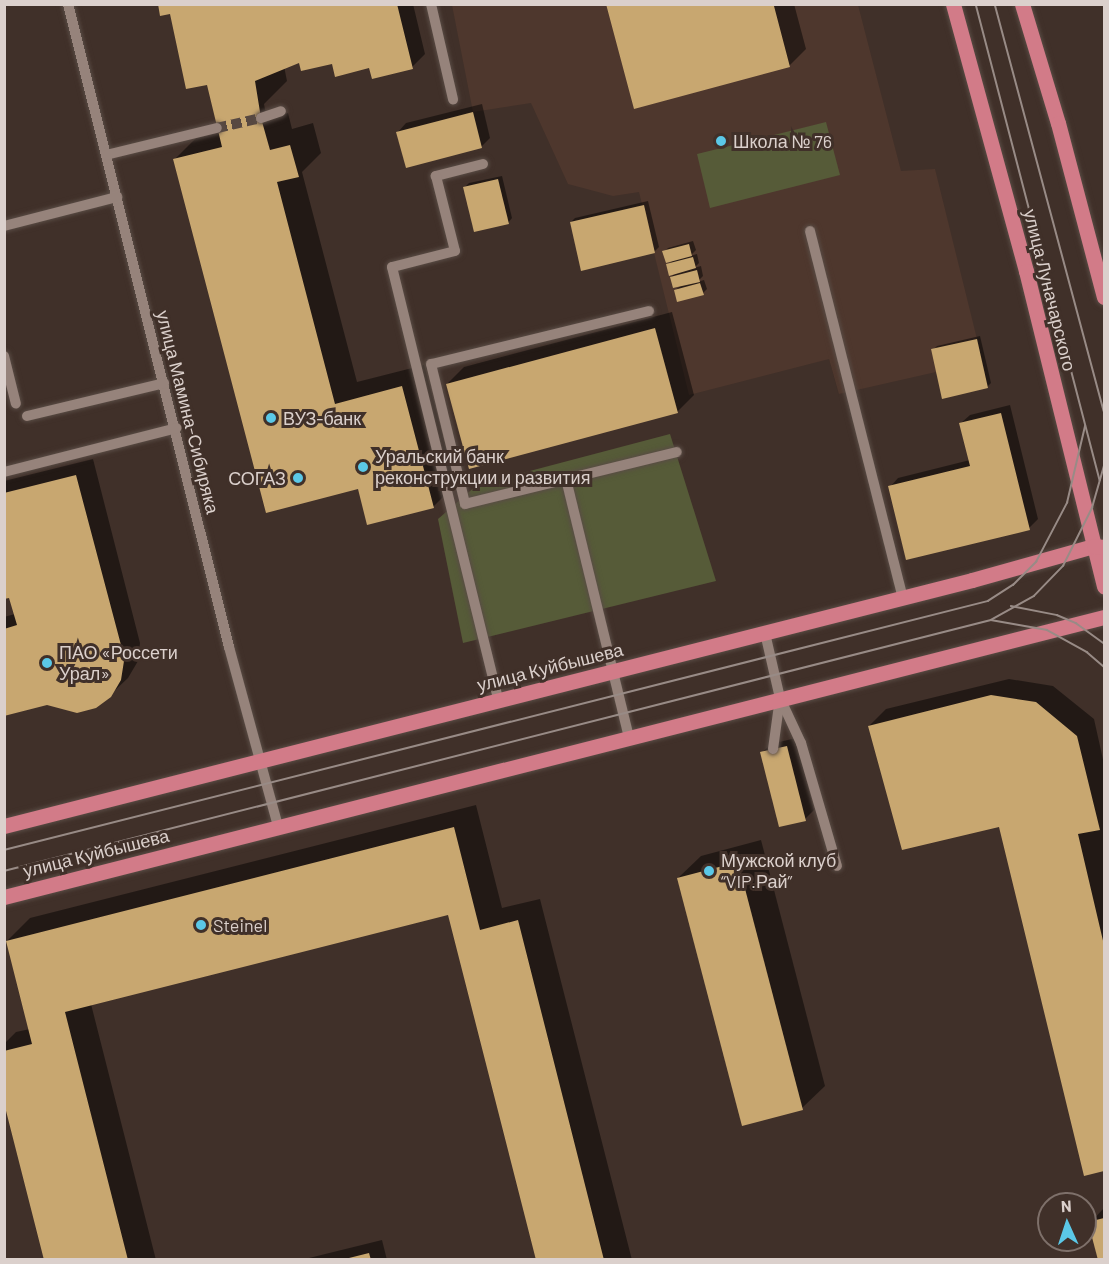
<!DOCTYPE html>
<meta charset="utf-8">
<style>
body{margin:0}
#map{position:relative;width:1109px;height:1264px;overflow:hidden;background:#403029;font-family:Barlow,sans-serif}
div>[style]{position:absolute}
.built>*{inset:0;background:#4e372d}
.green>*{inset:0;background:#565b38}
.shadow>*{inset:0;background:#0007}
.building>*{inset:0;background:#c8a770}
.minor-tunnel>*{height:10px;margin-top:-5px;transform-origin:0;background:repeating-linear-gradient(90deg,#574841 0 10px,transparent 0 15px)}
.roads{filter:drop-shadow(0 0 2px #594c45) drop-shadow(0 0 2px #594c45)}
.minor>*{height:10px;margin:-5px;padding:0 5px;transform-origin:5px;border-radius:5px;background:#96837b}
.major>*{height:15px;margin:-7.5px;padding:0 7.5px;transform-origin:7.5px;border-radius:7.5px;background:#d27b88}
.tram>*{height:1.5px;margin:-0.75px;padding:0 0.75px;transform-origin:0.75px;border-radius:0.75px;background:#988b86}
.dots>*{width:16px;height:16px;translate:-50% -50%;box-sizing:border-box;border:3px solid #403029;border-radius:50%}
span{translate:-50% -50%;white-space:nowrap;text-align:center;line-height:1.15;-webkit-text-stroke:6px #403029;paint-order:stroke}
.poi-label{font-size:18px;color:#dbd0cc}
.left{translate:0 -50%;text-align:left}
.right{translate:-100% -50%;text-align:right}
.street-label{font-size:18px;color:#dbd0cc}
.frame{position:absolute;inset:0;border:6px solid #dbd0cc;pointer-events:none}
.north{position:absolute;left:1037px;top:1192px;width:60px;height:60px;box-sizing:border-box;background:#403029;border:2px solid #7e706a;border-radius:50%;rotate:357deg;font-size:16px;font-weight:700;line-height:24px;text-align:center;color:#dbd0cc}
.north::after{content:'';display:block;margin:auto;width:21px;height:27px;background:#5bc8e7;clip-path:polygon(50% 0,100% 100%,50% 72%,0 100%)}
</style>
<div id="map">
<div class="built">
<div style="clip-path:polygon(452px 5px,858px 5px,901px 171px,935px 169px,977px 339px,931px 349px,936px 372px,839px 394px,829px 359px,689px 395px,639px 192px,613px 196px,568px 184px,531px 103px,473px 112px)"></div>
</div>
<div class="green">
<div style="clip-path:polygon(826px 122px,840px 175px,710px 208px,697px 154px)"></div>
<div style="clip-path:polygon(670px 434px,716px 581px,463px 643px,438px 519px,477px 485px)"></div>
</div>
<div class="shadow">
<div style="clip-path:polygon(159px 4px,413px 4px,425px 54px,412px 67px,300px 61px,284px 66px,287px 81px,264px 104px,267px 119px,288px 113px,292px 129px,313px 123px,321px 153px,302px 172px,357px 382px,424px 365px,456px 484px,434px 506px,368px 523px,359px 487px,174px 160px,197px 137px,219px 131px,208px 83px,171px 12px)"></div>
<div style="clip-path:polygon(607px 4px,794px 4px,806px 49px,789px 66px)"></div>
<div style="clip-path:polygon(482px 104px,490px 138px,482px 146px,407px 166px,398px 132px,406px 123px)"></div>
<div style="clip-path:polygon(502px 176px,512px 218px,508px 223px,465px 187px,469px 183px)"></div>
<div style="clip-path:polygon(648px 201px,659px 247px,655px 251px,582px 269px,571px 222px,575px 218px)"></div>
<div style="clip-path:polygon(693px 241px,696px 250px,690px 256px,697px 254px,699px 263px,694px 268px,701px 266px,703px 276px,697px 282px,704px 280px,707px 289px,703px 293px,675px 291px,681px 285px,671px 277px,677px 272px,668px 265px,674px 259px,664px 252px,668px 248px)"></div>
<div style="clip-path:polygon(672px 312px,694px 395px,677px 412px,447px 384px,464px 367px)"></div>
<div style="clip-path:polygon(980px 336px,991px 383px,987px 387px,933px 350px,937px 346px)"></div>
<div style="clip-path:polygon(1010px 405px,1038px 519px,1029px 528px,890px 487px,898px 478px,970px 460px,961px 423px,970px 415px)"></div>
<div style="clip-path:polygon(93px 459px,140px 643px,138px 661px,128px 678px,110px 695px,47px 703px,4px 714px,4px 617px,15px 614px,10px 596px,4px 598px,4px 481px)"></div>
<div style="clip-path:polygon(1009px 679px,1053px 686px,1094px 719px,1104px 764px,1104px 1169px,1085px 1174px,1000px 825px,869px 726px,886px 709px)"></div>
<div style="clip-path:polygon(796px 738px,814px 810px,805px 819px,762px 753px,771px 744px)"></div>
<div style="clip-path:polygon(476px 805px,502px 908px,540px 899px,632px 1260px,537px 1260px,449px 913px,91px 1004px,156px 1260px,46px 1260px,4px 1097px,4px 1044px,16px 1032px,30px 1029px,7px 941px,30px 918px)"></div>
<div style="clip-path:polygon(761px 840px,825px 1086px,802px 1108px,678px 878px,701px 856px)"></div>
<div style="clip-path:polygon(1104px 1208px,1104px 1260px,1099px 1260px,1090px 1223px)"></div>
<div style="clip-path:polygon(382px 1240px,387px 1260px,308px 1260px,309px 1258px)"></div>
</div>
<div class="building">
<div style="clip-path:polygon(158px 4px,397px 4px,413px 69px,372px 79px,369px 68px,335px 77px,332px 64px,301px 71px,299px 63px,255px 81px,261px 118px,270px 150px,290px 145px,299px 177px,277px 182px,335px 404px,402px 386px,434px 508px,367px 525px,358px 489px,266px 513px,173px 159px,222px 147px,207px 85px,186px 89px,170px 14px,160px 16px)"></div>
<div style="clip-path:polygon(606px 4px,778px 4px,774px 6px,790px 67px,634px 109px)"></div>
<div style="clip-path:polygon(473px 112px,482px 148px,406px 168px,396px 132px)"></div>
<div style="clip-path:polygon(498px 179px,509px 224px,474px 232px,463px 187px)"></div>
<div style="clip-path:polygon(644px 205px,655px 253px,581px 271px,570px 222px)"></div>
<div style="clip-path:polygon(689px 244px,692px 256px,666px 263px,662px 251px)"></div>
<div style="clip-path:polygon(693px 257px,696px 268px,669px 276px,666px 264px)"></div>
<div style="clip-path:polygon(697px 270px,700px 282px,673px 288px,670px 277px)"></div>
<div style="clip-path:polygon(700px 283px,704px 295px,677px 302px,674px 290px)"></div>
<div style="clip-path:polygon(655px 328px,678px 413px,469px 469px,446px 384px)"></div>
<div style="clip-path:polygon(977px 339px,988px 388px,942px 399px,931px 349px)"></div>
<div style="clip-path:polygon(1001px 413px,1030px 530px,906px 560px,888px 486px,970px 466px,959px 423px)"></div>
<div style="clip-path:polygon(76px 475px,121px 645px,124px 661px,121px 680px,111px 697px,96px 708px,77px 713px,47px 705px,4px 716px,4px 629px,17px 625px,9px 598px,4px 599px,4px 493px)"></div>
<div style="clip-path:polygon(991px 695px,1036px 702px,1077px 736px,1100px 830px,1078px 834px,1104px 945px,1104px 1171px,1084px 1176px,999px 827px,902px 850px,868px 726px)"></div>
<div style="clip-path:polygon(787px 746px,806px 821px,779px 827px,760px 752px)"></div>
<div style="clip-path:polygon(454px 827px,480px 930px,518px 920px,604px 1260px,536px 1260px,448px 915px,65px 1012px,128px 1260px,44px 1260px,4px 1103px,4px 1051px,32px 1044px,6px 941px)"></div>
<div style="clip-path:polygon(738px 862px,803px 1110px,742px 1126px,677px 878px)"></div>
<div style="clip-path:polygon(1104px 1218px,1104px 1260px,1098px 1260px,1088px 1222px)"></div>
<div style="clip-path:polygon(369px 1253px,371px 1260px,345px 1260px,345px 1259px)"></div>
</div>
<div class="minor-tunnel">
<div style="left:217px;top:128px;width:45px;rotate:-12.8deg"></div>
</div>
<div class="roads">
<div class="minor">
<div style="left:68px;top:4px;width:663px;rotate:75.94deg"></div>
<div style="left:229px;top:647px;width:186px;rotate:74.7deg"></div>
<div style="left:431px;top:4px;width:98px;rotate:77deg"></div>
<div style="left:261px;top:118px;width:21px;rotate:-19deg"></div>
<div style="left:106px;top:155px;width:114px;rotate:-13.7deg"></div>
<div style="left:483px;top:164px;width:49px;rotate:165.7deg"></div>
<div style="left:436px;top:176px;width:77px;rotate:75.8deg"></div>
<div style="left:455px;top:251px;width:65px;rotate:165.7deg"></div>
<div style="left:392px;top:267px;width:447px;rotate:76.2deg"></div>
<div style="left:4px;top:226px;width:117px;rotate:-14.4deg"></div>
<div style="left:810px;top:231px;width:379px;rotate:75.8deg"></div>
<div style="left:649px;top:311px;width:224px;rotate:166.3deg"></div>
<div style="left:431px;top:364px;width:144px;rotate:76.3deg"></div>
<div style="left:465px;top:504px;width:218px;rotate:-13.8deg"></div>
<div style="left:4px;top:356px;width:49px;rotate:76deg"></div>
<div style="left:27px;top:416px;width:141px;rotate:-13.5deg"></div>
<div style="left:4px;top:472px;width:178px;rotate:-14.3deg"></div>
<div style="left:566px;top:479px;width:266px;rotate:76.3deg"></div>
<div style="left:765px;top:633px;width:67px;rotate:77deg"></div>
<div style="left:773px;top:749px;width:51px;rotate:-82.2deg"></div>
<div style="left:780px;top:698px;width:50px;rotate:65deg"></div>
<div style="left:801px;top:743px;width:128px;rotate:73.7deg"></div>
</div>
<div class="major">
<div style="left:953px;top:4px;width:277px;rotate:74.7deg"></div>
<div style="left:1026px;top:271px;width:325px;rotate:76.1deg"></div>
<div style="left:1022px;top:4px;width:124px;rotate:73.2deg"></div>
<div style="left:1058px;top:123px;width:180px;rotate:75.2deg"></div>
<div style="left:4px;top:826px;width:999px;rotate:-14.26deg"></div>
<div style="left:972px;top:580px;width:127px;rotate:-15.6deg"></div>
<div style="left:1094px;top:546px;width:10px;rotate:6deg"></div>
<div style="left:4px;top:897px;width:1135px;rotate:-14.28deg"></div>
</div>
</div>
<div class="tram">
<div style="left:976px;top:4px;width:492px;rotate:75.4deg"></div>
<div style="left:995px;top:4px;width:421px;rotate:75deg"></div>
<div style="left:1011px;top:606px;width:47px;rotate:11.1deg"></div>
<div style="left:1057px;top:615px;width:21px;rotate:23deg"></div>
<div style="left:1076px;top:623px;width:34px;rotate:36deg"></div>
<div style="left:991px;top:620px;width:57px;rotate:10.1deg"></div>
<div style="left:1047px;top:630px;width:46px;rotate:28.8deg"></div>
<div style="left:1087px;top:652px;width:23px;rotate:41deg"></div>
<div style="left:4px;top:850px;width:1015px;rotate:-14.2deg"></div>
<div style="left:988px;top:601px;width:30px;rotate:-33deg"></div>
<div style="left:1013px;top:585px;width:33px;rotate:-45deg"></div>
<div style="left:1036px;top:562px;width:67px;rotate:-62.3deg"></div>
<div style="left:1067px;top:503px;width:79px;rotate:-76.8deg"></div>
<div style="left:4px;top:871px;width:1018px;rotate:-14.27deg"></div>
<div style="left:991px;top:620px;width:49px;rotate:-29.2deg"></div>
<div style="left:1034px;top:596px;width:42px;rotate:-46deg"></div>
<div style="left:1063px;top:566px;width:65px;rotate:-63.4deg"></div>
<div style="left:1092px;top:508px;width:44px;rotate:-74.1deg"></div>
</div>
<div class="dots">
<div style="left:721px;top:141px;background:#5bc8e7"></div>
<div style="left:271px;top:418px;background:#5bc8e7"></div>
<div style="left:363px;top:467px;background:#5bc8e7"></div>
<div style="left:298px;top:478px;background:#5bc8e7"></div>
<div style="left:47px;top:663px;background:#5bc8e7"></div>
<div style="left:709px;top:871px;background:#5bc8e7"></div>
<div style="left:201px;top:925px;background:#5bc8e7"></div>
</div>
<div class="poi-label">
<span class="left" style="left:733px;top:141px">Школа № 76</span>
<span class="left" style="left:283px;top:418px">ВУЗ-банк</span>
<span class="left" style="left:375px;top:467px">Уральский банк<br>реконструкции и развития</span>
<span class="right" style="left:286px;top:478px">СОГАЗ</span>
<span class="left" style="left:59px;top:663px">ПАО «Россети<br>Урал»</span>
<span class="left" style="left:721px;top:871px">Мужской клуб<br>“VIP.Рай”</span>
<span class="left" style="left:213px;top:925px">Steinel</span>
</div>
<div class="street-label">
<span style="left:1050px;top:290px;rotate:76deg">улица Луначарского</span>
<span style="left:188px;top:412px;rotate:76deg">улица Мамина-Сибиряка</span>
<span style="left:550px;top:667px;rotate:-14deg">улица Куйбышева</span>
<span style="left:96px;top:853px;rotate:-14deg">улица Куйбышева</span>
</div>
<div class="frame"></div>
<div class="north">N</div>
</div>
